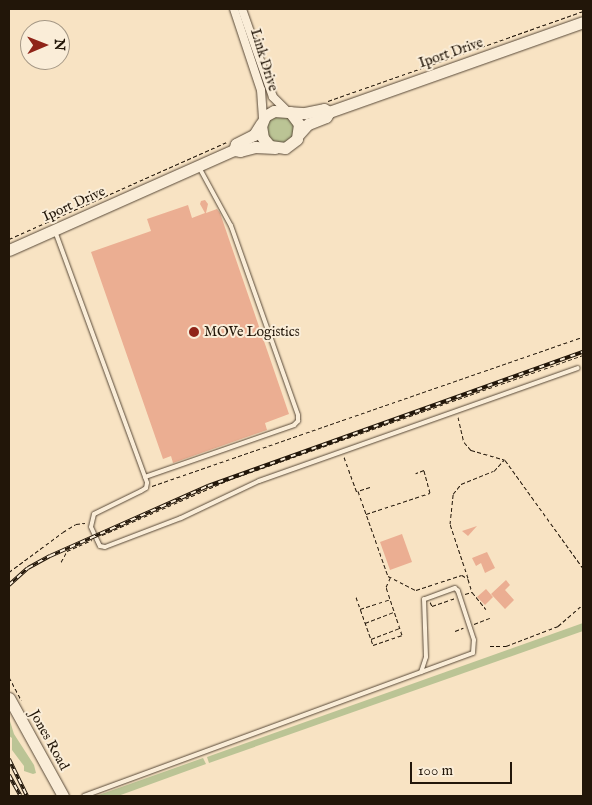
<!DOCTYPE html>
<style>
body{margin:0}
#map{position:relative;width:592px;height:805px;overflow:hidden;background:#f8e3c3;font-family:"IM FELL English",serif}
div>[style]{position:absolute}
.green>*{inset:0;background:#bbc495}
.round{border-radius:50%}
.building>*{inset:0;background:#ebae92}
.path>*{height:1px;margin-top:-0.5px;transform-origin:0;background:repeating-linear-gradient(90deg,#221609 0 4px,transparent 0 6.5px)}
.roads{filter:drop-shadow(0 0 1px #584938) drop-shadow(0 0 1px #584938)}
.lane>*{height:4px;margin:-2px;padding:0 2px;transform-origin:2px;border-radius:2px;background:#faedd8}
.street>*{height:8px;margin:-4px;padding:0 4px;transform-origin:4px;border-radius:4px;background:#faedd8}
.secondary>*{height:11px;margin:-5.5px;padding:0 5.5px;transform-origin:5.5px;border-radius:5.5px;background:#faedd8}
.rail>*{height:4px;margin-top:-2px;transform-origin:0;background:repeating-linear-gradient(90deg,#faedd8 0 5.5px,#221609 0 11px);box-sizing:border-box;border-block:1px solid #221609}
.dots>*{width:14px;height:14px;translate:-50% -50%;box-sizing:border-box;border:2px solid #faedd8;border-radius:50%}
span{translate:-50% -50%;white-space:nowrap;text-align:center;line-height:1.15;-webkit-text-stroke:4px #faedd8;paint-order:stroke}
.street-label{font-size:14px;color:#221609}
.poi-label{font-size:14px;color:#221609}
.left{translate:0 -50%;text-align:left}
.frame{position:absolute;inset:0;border:10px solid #221609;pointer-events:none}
.north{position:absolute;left:20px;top:20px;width:50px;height:50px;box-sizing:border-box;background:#faedd8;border:1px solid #a49785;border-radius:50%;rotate:89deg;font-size:14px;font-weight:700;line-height:20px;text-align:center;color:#221609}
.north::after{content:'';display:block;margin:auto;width:18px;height:22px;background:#8f2418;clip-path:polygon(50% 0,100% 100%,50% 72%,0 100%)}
.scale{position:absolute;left:410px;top:762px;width:102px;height:22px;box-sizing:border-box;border:2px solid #221609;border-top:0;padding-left:6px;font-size:15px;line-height:18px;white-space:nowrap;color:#221609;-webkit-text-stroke:4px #faedd8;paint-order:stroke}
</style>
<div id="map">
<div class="green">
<div class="round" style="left:266px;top:115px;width:28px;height:28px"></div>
<div style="clip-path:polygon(583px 623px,583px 631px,209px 763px,207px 757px)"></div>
<div style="clip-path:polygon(9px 718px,14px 734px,34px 765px,36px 773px,33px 774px,24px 771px,24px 766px,12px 750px,12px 738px,9px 736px)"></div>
<div style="clip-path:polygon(203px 758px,206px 764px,118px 796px,96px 796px)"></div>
</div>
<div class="building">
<div style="clip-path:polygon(205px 200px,208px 204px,206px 213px,217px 209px,220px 213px,289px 414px,265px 423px,267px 430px,173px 463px,171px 456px,163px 459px,91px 252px,151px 231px,147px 219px,188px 205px,192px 218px,205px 213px,200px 204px,201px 201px)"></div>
<div style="clip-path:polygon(477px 526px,468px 536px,462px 531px)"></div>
<div style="clip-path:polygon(402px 534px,412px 562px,390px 570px,380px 542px)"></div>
<div style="clip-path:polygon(487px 552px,495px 568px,485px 573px,481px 563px,476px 566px,472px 558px)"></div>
<div style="clip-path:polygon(506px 580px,510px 585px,505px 590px,514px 600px,505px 609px,491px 594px)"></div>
<div style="clip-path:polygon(486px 589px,493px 597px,485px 605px,477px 597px)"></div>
</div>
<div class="path">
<div style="left:328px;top:101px;width:270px;rotate:-19.4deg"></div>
<div style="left:9px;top:239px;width:239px;rotate:-24deg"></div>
<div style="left:458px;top:417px;width:26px;rotate:77deg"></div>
<div style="left:464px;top:442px;width:11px;rotate:49deg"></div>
<div style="left:471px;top:450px;width:35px;rotate:16deg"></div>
<div style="left:505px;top:460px;width:133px;rotate:54.2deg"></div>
<div style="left:344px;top:457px;width:37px;rotate:70deg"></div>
<div style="left:152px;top:486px;width:456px;rotate:-19.1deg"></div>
<div style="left:370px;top:487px;width:13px;rotate:162deg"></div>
<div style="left:358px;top:491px;width:90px;rotate:70.6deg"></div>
<div style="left:388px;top:576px;width:31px;rotate:27deg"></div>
<div style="left:416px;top:590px;width:48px;rotate:-18.1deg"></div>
<div style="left:462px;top:575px;width:7px;rotate:34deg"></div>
<div style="left:468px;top:579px;width:14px;rotate:73deg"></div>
<div style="left:366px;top:514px;width:67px;rotate:-18.2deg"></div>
<div style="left:430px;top:493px;width:24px;rotate:-105deg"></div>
<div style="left:424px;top:470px;width:9px;rotate:159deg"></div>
<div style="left:102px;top:535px;width:141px;rotate:-23.5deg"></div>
<div style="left:231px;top:479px;width:373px;rotate:-19.4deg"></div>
<div style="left:61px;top:562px;width:13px;rotate:-61deg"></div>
<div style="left:67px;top:551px;width:27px;rotate:-24deg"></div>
<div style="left:9px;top:572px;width:67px;rotate:-36.5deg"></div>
<div style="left:63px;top:532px;width:15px;rotate:-32deg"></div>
<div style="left:76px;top:524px;width:9px;rotate:-6deg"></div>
<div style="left:468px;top:578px;width:57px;rotate:-108.4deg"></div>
<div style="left:450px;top:524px;width:30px;rotate:-84deg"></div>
<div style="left:453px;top:494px;width:13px;rotate:-51deg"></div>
<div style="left:461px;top:484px;width:35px;rotate:-22deg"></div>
<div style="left:494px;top:471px;width:15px;rotate:-48deg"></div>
<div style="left:465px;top:594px;width:7px;rotate:-16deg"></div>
<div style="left:472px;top:592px;width:22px;rotate:51deg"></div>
<div style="left:356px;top:597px;width:51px;rotate:70.5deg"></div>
<div style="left:373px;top:645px;width:31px;rotate:-19deg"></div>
<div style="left:402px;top:635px;width:51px;rotate:-108.4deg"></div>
<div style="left:386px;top:587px;width:10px;rotate:-66deg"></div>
<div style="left:430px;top:602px;width:4px;rotate:63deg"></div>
<div style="left:432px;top:606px;width:24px;rotate:-19deg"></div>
<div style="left:360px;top:609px;width:32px;rotate:-18deg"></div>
<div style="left:365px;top:623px;width:31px;rotate:-21deg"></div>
<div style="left:474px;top:624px;width:17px;rotate:-21deg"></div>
<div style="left:455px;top:631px;width:9px;rotate:-21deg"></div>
<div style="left:371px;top:639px;width:31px;rotate:-21deg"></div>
<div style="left:490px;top:646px;width:16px"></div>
<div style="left:506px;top:646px;width:56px;rotate:-21deg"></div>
<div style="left:558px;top:626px;width:33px;rotate:-41deg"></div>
<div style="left:9px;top:677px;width:26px;rotate:62deg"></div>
</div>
<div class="roads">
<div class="lane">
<div style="left:55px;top:231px;width:268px;rotate:69.9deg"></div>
<div style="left:147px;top:483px;width:5px;rotate:101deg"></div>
<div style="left:146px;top:488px;width:6px;rotate:149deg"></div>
<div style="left:141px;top:491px;width:52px;rotate:153.9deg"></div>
<div style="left:94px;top:514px;width:13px;rotate:103deg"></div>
<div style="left:91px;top:527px;width:21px;rotate:65deg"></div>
<div style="left:100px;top:546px;width:5px;rotate:11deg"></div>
<div style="left:105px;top:547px;width:81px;rotate:-20.9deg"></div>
<div style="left:181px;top:518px;width:86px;rotate:-25.4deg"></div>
<div style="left:259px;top:481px;width:338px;rotate:-19.5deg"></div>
<div style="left:145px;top:477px;width:158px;rotate:-19.2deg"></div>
<div style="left:294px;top:425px;width:6px;rotate:-45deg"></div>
<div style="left:298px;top:421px;width:6px;rotate:-90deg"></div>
<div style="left:298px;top:415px;width:201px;rotate:-109.5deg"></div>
<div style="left:231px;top:226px;width:67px;rotate:-118.5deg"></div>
<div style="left:84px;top:796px;width:414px;rotate:-20.2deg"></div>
<div style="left:473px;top:653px;width:13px;rotate:-86deg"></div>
<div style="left:474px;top:640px;width:52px;rotate:-108.1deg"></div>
<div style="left:458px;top:591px;width:4px;rotate:-135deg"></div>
<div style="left:455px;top:588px;width:33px;rotate:160deg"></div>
<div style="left:424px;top:599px;width:58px;rotate:88deg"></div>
<div style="left:426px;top:657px;width:16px;rotate:108deg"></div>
</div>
<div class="street">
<div style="left:234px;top:9px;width:85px;rotate:71.6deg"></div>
<div style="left:261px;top:90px;width:30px;rotate:86deg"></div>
<div style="left:242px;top:9px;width:93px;rotate:70.6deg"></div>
<div style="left:273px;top:97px;width:20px;rotate:45deg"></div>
</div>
<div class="secondary">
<div style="left:290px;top:112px;width:15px;rotate:53deg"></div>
<div style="left:299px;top:124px;width:15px;rotate:98deg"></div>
<div style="left:297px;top:139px;width:15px;rotate:143deg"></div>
<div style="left:285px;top:148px;width:15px;rotate:-172deg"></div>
<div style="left:270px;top:146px;width:11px;rotate:-131deg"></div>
<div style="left:263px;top:138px;width:12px;rotate:-99deg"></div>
<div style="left:261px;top:126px;width:11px;rotate:-68deg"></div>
<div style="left:265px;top:116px;width:10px;rotate:-29deg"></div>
<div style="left:274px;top:111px;width:31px;rotate:4deg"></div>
<div style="left:305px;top:113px;width:19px;rotate:-12deg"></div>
<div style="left:324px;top:109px;width:6px;rotate:31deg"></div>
<div style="left:329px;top:112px;width:269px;rotate:-19.5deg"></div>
<div style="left:298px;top:135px;width:15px;rotate:-48deg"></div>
<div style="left:308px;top:124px;width:19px;rotate:-21deg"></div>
<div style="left:326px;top:117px;width:6px;rotate:-59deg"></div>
<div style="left:234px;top:150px;width:6px;rotate:-72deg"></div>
<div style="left:236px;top:144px;width:20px;rotate:-27deg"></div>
<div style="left:254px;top:135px;width:13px;rotate:-58deg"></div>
<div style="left:9px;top:250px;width:246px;rotate:-24deg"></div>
<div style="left:234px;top:150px;width:6px;rotate:9deg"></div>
<div style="left:240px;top:151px;width:16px;rotate:-15deg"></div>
<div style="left:255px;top:147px;width:20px;rotate:3deg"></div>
<div style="left:9px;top:698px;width:112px;rotate:61.1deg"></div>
</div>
</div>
<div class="rail">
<div style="left:9px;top:585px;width:25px;rotate:-42deg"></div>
<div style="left:28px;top:568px;width:25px;rotate:-29deg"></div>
<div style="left:50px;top:556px;width:173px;rotate:-23.9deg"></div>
<div style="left:208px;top:486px;width:398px;rotate:-19.7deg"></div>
<div style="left:9px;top:759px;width:41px;rotate:64.1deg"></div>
<div style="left:9px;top:775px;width:23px;rotate:61deg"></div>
</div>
<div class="dots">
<div style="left:194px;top:332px;background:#8f2418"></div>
</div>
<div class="street-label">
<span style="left:451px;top:53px;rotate:-19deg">Iport Drive</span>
<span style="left:264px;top:60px;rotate:73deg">Link Drive</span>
<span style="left:74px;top:204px;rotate:-24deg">Iport Drive</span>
<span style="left:49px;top:740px;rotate:61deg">Jones Road</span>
</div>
<div class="poi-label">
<span class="left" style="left:204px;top:332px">MOVe Logistics</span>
</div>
<div class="frame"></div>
<div class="north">N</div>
<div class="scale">100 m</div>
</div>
